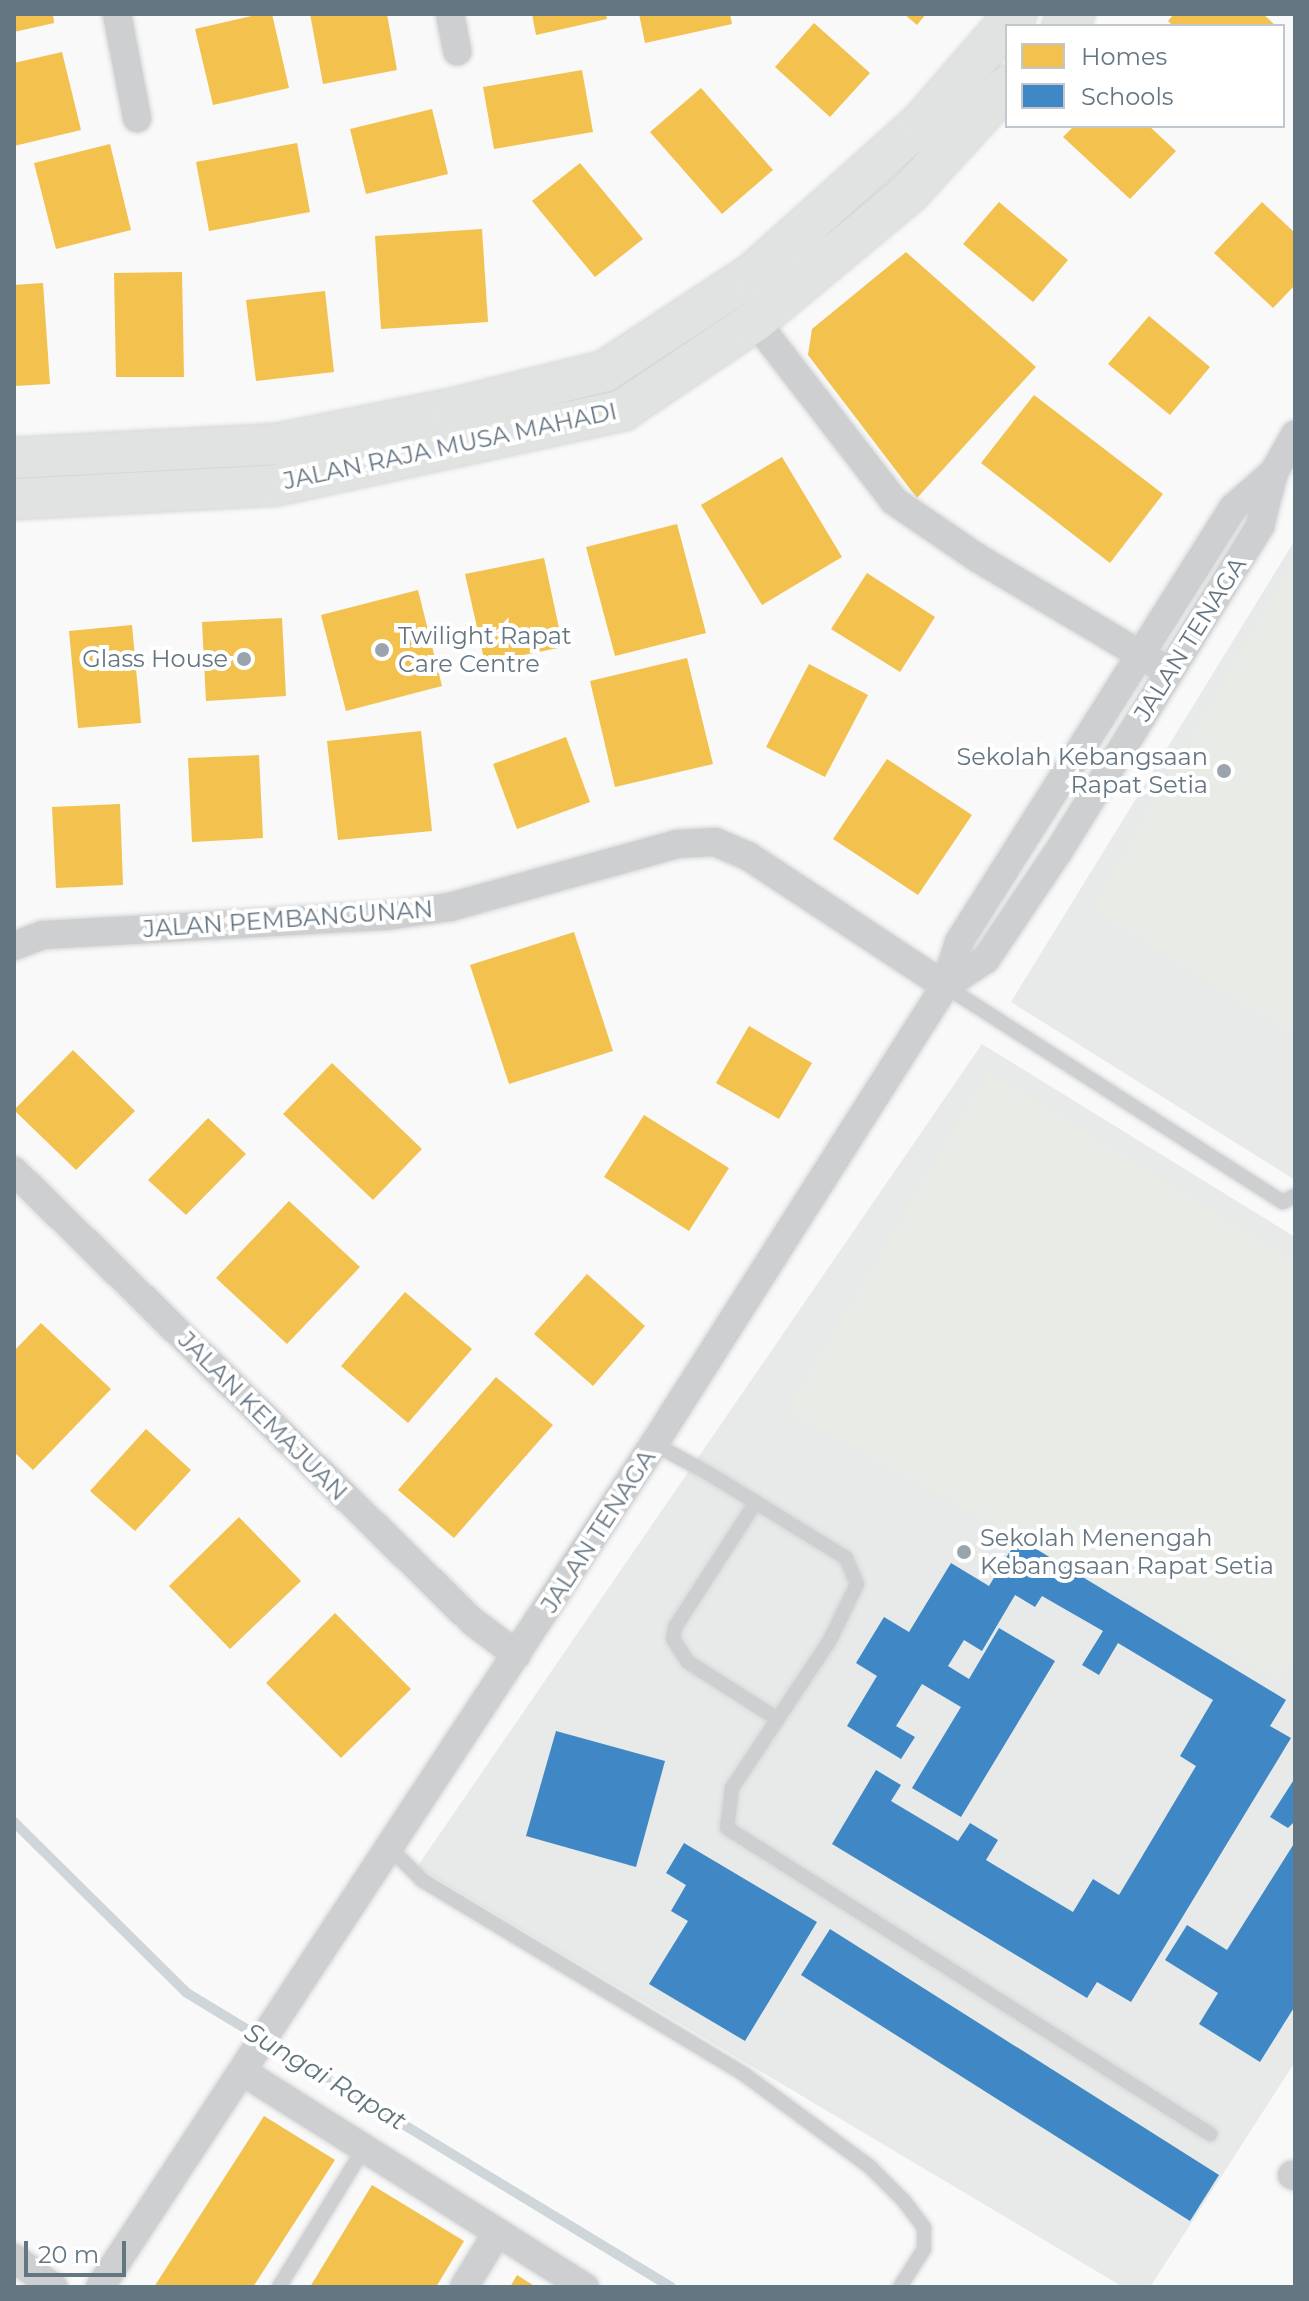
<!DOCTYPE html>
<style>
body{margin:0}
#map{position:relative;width:1309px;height:2301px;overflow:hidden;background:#f9f9f9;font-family:Montserrat,sans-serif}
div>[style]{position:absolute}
.built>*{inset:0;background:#e8e9e9}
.green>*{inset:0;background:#e8ebe6}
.homes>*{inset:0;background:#f2c14e}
.schools>*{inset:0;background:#3f88c5}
.stream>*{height:10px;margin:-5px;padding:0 5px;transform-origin:5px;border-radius:5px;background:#ced6d9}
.roads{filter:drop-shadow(0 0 2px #d5d6d7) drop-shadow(0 0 2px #d5d6d7)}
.lane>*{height:14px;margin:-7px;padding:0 7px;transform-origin:7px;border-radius:7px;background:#cecfd0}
.street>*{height:28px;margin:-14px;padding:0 14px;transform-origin:14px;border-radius:14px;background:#cecfd0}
.secondary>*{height:40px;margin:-20px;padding:0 20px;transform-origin:20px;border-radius:20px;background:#e1e2e2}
.dots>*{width:22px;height:22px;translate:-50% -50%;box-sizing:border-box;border:4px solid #fff;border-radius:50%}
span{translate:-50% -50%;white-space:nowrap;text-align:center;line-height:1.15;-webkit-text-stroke:8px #fff;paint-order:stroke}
.street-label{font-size:24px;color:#657683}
.poi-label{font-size:24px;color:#657683}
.left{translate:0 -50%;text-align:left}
.right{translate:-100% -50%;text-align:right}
.water-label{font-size:26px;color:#60757c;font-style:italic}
.frame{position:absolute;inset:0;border:16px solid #657683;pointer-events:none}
.legend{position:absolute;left:1005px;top:24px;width:280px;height:104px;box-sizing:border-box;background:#fff;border:2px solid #c1c8cd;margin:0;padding:10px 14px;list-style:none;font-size:24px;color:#657683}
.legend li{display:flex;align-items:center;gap:16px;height:40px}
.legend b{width:40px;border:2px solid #c1c8cd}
.scale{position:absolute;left:24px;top:2241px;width:102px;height:36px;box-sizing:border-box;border:4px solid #657683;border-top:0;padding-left:10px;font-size:24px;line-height:28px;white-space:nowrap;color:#657683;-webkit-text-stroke:6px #fff;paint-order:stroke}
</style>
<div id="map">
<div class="built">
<div style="clip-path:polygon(1295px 540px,1295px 1180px,1011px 1002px)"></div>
<div style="clip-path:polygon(982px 1044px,1295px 1237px,1295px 2062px,1150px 2287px,1123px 2287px,417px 1867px)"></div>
</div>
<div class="green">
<div style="clip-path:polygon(1295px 555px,1295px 1037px,1091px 909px)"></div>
<div style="clip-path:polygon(988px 1071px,1295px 1261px,1295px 1655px,1278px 1682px,786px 1411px)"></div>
</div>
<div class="homes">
<div style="clip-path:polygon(14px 14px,53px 14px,54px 23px,14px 32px)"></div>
<div style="clip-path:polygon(260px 14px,272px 14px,289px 88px,213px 105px,195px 29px)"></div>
<div style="clip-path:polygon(310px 14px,387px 14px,397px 70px,323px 84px)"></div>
<div style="clip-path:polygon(532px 14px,606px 14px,607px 19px,536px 35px)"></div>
<div style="clip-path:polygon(639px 14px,730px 14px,732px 24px,645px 43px)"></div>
<div style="clip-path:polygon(904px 14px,926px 14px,917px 25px)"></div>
<div style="clip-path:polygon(1174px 14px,1263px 14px,1276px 26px,1173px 26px,1168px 21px)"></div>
<div style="clip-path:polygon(814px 23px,870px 73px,830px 117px,775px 67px)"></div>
<div style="clip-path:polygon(62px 52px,81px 130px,14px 146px,14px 63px)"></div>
<div style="clip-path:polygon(582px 70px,593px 132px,494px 149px,483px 87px)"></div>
<div style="clip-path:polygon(701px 88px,773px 170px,722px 214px,650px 132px)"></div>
<div style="clip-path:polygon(432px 109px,448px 174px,366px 194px,350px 129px)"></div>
<div style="clip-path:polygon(1074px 126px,1149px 126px,1176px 151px,1130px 199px,1063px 137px)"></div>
<div style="clip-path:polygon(297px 143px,310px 212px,209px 231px,196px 162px)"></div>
<div style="clip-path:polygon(110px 144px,131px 230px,56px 249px,34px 163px)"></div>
<div style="clip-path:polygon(580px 163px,643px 239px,595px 277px,532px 201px)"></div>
<div style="clip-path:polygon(999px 202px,1068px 260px,1033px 302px,963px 244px)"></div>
<div style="clip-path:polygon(1262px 202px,1295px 233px,1295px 285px,1273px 308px,1214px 253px)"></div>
<div style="clip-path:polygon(482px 229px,488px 322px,381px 329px,375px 236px)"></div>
<div style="clip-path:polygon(906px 252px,1036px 367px,917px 498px,808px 355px,812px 329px)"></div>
<div style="clip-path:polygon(182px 272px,184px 377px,116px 377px,114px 273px)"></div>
<div style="clip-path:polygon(43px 283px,50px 384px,14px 386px,14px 285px)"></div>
<div style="clip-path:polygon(325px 291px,334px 372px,256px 381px,246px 300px)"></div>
<div style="clip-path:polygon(1149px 316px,1210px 367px,1170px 415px,1108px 364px)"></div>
<div style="clip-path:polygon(1034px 395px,1163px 494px,1110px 563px,981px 463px)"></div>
<div style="clip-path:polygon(782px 457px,842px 557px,762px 605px,701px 505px)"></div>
<div style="clip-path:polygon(677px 524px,706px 633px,615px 656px,586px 547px)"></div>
<div style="clip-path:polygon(544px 558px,563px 647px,485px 663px,465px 574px)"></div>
<div style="clip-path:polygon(867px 573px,935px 617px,900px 672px,831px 629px)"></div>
<div style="clip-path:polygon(418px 590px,442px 686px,346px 711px,321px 615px)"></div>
<div style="clip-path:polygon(282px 618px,286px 696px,206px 701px,202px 622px)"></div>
<div style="clip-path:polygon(132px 625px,141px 723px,78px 728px,69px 631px)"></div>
<div style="clip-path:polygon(687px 658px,713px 764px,615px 787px,590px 681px)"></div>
<div style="clip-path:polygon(809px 664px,868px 695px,825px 777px,766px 747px)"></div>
<div style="clip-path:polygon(421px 731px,432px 831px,338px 840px,327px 741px)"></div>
<div style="clip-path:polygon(566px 737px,590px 802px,517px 829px,493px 764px)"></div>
<div style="clip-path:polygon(259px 755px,263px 838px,192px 842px,188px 758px)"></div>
<div style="clip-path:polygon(887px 759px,972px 815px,918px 895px,833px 839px)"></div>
<div style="clip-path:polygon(120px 804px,123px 885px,56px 888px,52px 807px)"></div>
<div style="clip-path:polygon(574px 932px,613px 1051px,509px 1084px,470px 965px)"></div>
<div style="clip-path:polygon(749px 1026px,812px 1063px,779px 1119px,716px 1083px)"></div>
<div style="clip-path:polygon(73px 1050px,135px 1111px,76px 1170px,14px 1110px)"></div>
<div style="clip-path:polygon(332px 1063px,422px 1149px,373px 1200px,283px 1114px)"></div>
<div style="clip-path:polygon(644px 1115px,729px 1168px,689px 1231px,604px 1177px)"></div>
<div style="clip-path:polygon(208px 1118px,246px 1154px,186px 1215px,148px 1180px)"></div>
<div style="clip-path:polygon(289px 1201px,360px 1267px,287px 1344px,216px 1278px)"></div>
<div style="clip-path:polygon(587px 1274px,645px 1326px,593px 1386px,534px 1334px)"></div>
<div style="clip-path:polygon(405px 1292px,472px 1349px,408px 1423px,341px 1366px)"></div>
<div style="clip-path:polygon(41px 1323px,111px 1389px,33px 1470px,14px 1452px,14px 1351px)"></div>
<div style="clip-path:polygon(496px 1377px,553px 1425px,454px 1538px,398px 1490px)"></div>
<div style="clip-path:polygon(146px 1429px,191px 1470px,135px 1531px,90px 1491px)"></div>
<div style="clip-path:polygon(239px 1517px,301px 1581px,230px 1649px,169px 1586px)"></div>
<div style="clip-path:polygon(335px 1613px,411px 1689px,341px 1758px,266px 1683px)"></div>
<div style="clip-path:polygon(264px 2116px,335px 2160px,253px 2287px,154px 2287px)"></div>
<div style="clip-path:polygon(372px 2185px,464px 2241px,436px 2287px,310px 2287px)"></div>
<div style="clip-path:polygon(517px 2275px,536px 2287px,510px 2287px)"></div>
</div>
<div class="schools">
<div style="clip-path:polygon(1018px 1538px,1286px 1700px,1270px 1726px,1291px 1738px,1131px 2002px,1097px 1982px,1087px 1998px,832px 1844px,876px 1770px,901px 1785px,891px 1801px,958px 1841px,970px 1823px,998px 1840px,986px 1860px,1073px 1912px,1093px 1879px,1119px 1895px,1196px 1766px,1180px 1756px,1213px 1700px,1118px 1643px,1099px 1675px,1082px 1665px,1103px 1631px,1042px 1596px,1035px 1607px,1015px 1595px,982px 1651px,964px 1640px,948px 1666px,969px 1679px,999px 1628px,1055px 1661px,961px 1817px,912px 1788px,961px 1707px,922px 1684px,896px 1726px,915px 1737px,901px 1759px,847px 1726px,877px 1676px,856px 1663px,884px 1617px,909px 1632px,951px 1563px,989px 1586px)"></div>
<div style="clip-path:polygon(556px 1731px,665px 1761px,636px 1867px,526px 1836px)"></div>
<div style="clip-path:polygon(1295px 1778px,1295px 1821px,1288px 1828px,1270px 1817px)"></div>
<div style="clip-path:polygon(1295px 1842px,1295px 2006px,1260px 2062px,1199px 2024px,1218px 1993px,1165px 1960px,1187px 1925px,1227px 1950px)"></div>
<div style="clip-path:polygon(684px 1843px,817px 1922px,745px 2041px,649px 1984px,688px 1921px,671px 1911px,686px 1885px,666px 1873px)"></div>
<div style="clip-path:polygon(830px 1929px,1219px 2175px,1190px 2221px,801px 1975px)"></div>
</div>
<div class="stream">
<div style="left:14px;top:1822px;width:243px;rotate:44.7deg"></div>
<div style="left:187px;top:1993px;width:566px;rotate:31.28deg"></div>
</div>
<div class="roads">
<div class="lane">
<div style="left:945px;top:986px;width:401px;rotate:32.6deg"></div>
<div style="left:1283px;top:1202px;width:13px;rotate:-27deg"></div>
<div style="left:654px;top:1444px;width:61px;rotate:28.2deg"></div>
<div style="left:708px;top:1473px;width:162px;rotate:31.6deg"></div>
<div style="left:846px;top:1558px;width:28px;rotate:67deg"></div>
<div style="left:857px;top:1584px;width:62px;rotate:115.7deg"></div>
<div style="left:830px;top:1640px;width:178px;rotate:123.5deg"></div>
<div style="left:732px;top:1788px;width:40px;rotate:97.1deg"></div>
<div style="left:727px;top:1828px;width:572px;rotate:32.36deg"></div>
<div style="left:756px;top:1502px;width:149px;rotate:122.9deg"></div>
<div style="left:675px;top:1627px;width:12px;rotate:99deg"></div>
<div style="left:673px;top:1639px;width:27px;rotate:57deg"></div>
<div style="left:688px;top:1662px;width:104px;rotate:32.5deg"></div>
<div style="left:391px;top:1849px;width:44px;rotate:45deg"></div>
<div style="left:422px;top:1880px;width:377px;rotate:31.1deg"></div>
<div style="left:745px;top:2075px;width:154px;rotate:36.3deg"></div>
<div style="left:869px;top:2166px;width:49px;rotate:45deg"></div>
<div style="left:904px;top:2201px;width:34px;rotate:53deg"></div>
<div style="left:924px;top:2228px;width:21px;rotate:90deg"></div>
<div style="left:924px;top:2249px;width:45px;rotate:122.3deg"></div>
<div style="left:279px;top:2287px;width:161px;rotate:-58.5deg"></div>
</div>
<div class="street">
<div style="left:117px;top:14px;width:106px;rotate:79.1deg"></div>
<div style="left:450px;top:14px;width:38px;rotate:79deg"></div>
<div style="left:755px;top:321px;width:227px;rotate:52.3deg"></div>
<div style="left:894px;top:501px;width:99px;rotate:34.3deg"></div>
<div style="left:976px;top:557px;width:209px;rotate:30.7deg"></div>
<div style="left:14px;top:946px;width:31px;rotate:-21deg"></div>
<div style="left:43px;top:935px;width:344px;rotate:-3.2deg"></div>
<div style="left:386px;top:916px;width:65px;rotate:-8deg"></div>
<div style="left:450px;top:907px;width:236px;rotate:-15.5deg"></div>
<div style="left:677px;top:844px;width:38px;rotate:-3deg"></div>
<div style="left:715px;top:842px;width:36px;rotate:23deg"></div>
<div style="left:748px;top:856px;width:236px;rotate:33.4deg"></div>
<div style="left:945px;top:986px;width:49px;rotate:-33.4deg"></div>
<div style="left:986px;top:959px;width:129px;rotate:-56.1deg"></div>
<div style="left:1058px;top:852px;width:384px;rotate:-58.2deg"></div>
<div style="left:1260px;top:526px;width:56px;rotate:-75.5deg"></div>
<div style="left:1274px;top:472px;width:43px;rotate:-60.4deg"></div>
<div style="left:14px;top:1171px;width:642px;rotate:44.5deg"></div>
<div style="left:472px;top:1621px;width:56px;rotate:37.1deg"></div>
<div style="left:243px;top:2072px;width:404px;rotate:32.2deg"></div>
<div style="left:1292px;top:2175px;width:3px;rotate:18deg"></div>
<div style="left:14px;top:2258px;width:49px;rotate:36.6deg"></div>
<div style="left:100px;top:2287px;width:1009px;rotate:-56.69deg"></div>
<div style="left:654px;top:1444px;width:543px;rotate:-57.57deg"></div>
<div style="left:945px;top:986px;width:46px;rotate:-72.3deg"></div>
<div style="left:959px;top:942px;width:513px;rotate:-57.73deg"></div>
<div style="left:1233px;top:508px;width:55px;rotate:-41.3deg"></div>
<div style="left:464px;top:2287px;width:63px;rotate:-58.6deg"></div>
</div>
<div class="secondary">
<div style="left:1063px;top:26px;width:16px;rotate:-47deg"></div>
<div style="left:14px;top:458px;width:263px;rotate:-3deg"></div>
<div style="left:277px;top:444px;width:178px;rotate:-11.3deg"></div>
<div style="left:452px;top:409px;width:158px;rotate:-13.9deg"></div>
<div style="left:605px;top:371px;width:178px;rotate:-33.3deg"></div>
<div style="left:754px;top:273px;width:226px;rotate:-41.9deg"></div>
<div style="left:922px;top:122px;width:143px;rotate:-49deg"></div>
<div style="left:14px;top:499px;width:263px;rotate:-3deg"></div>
<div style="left:277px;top:485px;width:354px;rotate:-12.2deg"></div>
<div style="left:623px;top:410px;width:159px;rotate:-34deg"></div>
<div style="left:755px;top:321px;width:200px;rotate:-39.7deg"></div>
<div style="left:909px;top:193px;width:145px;rotate:-47.5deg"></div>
</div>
</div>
<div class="dots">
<div style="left:382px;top:650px;background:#99a4ac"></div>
<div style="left:244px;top:659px;background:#99a4ac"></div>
<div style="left:1224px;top:771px;background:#99a4ac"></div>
<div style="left:964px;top:1552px;background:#99a4ac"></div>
</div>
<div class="street-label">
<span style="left:450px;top:446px;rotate:-12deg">JALAN RAJA MUSA MAHADI</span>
<span style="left:1190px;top:639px;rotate:-58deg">JALAN TENAGA</span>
<span style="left:288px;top:919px;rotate:-4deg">JALAN PEMBANGUNAN</span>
<span style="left:263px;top:1416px;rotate:45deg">JALAN KEMAJUAN</span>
<span style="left:598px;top:1531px;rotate:-57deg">JALAN TENAGA</span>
</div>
<div class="poi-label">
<span class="left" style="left:398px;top:650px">Twilight Rapat<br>Care Centre</span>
<span class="right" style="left:228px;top:659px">Glass House</span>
<span class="right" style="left:1208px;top:771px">Sekolah Kebangsaan<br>Rapat Setia</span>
<span class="left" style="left:980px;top:1552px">Sekolah Menengah<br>Kebangsaan Rapat Setia</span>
</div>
<div class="water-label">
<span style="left:325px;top:2077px;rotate:31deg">Sungai Rapat</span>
</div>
<div class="frame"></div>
<ul class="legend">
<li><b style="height:22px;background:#f2c14e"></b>Homes</li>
<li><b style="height:22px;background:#3f88c5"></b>Schools</li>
</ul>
<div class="scale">20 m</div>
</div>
